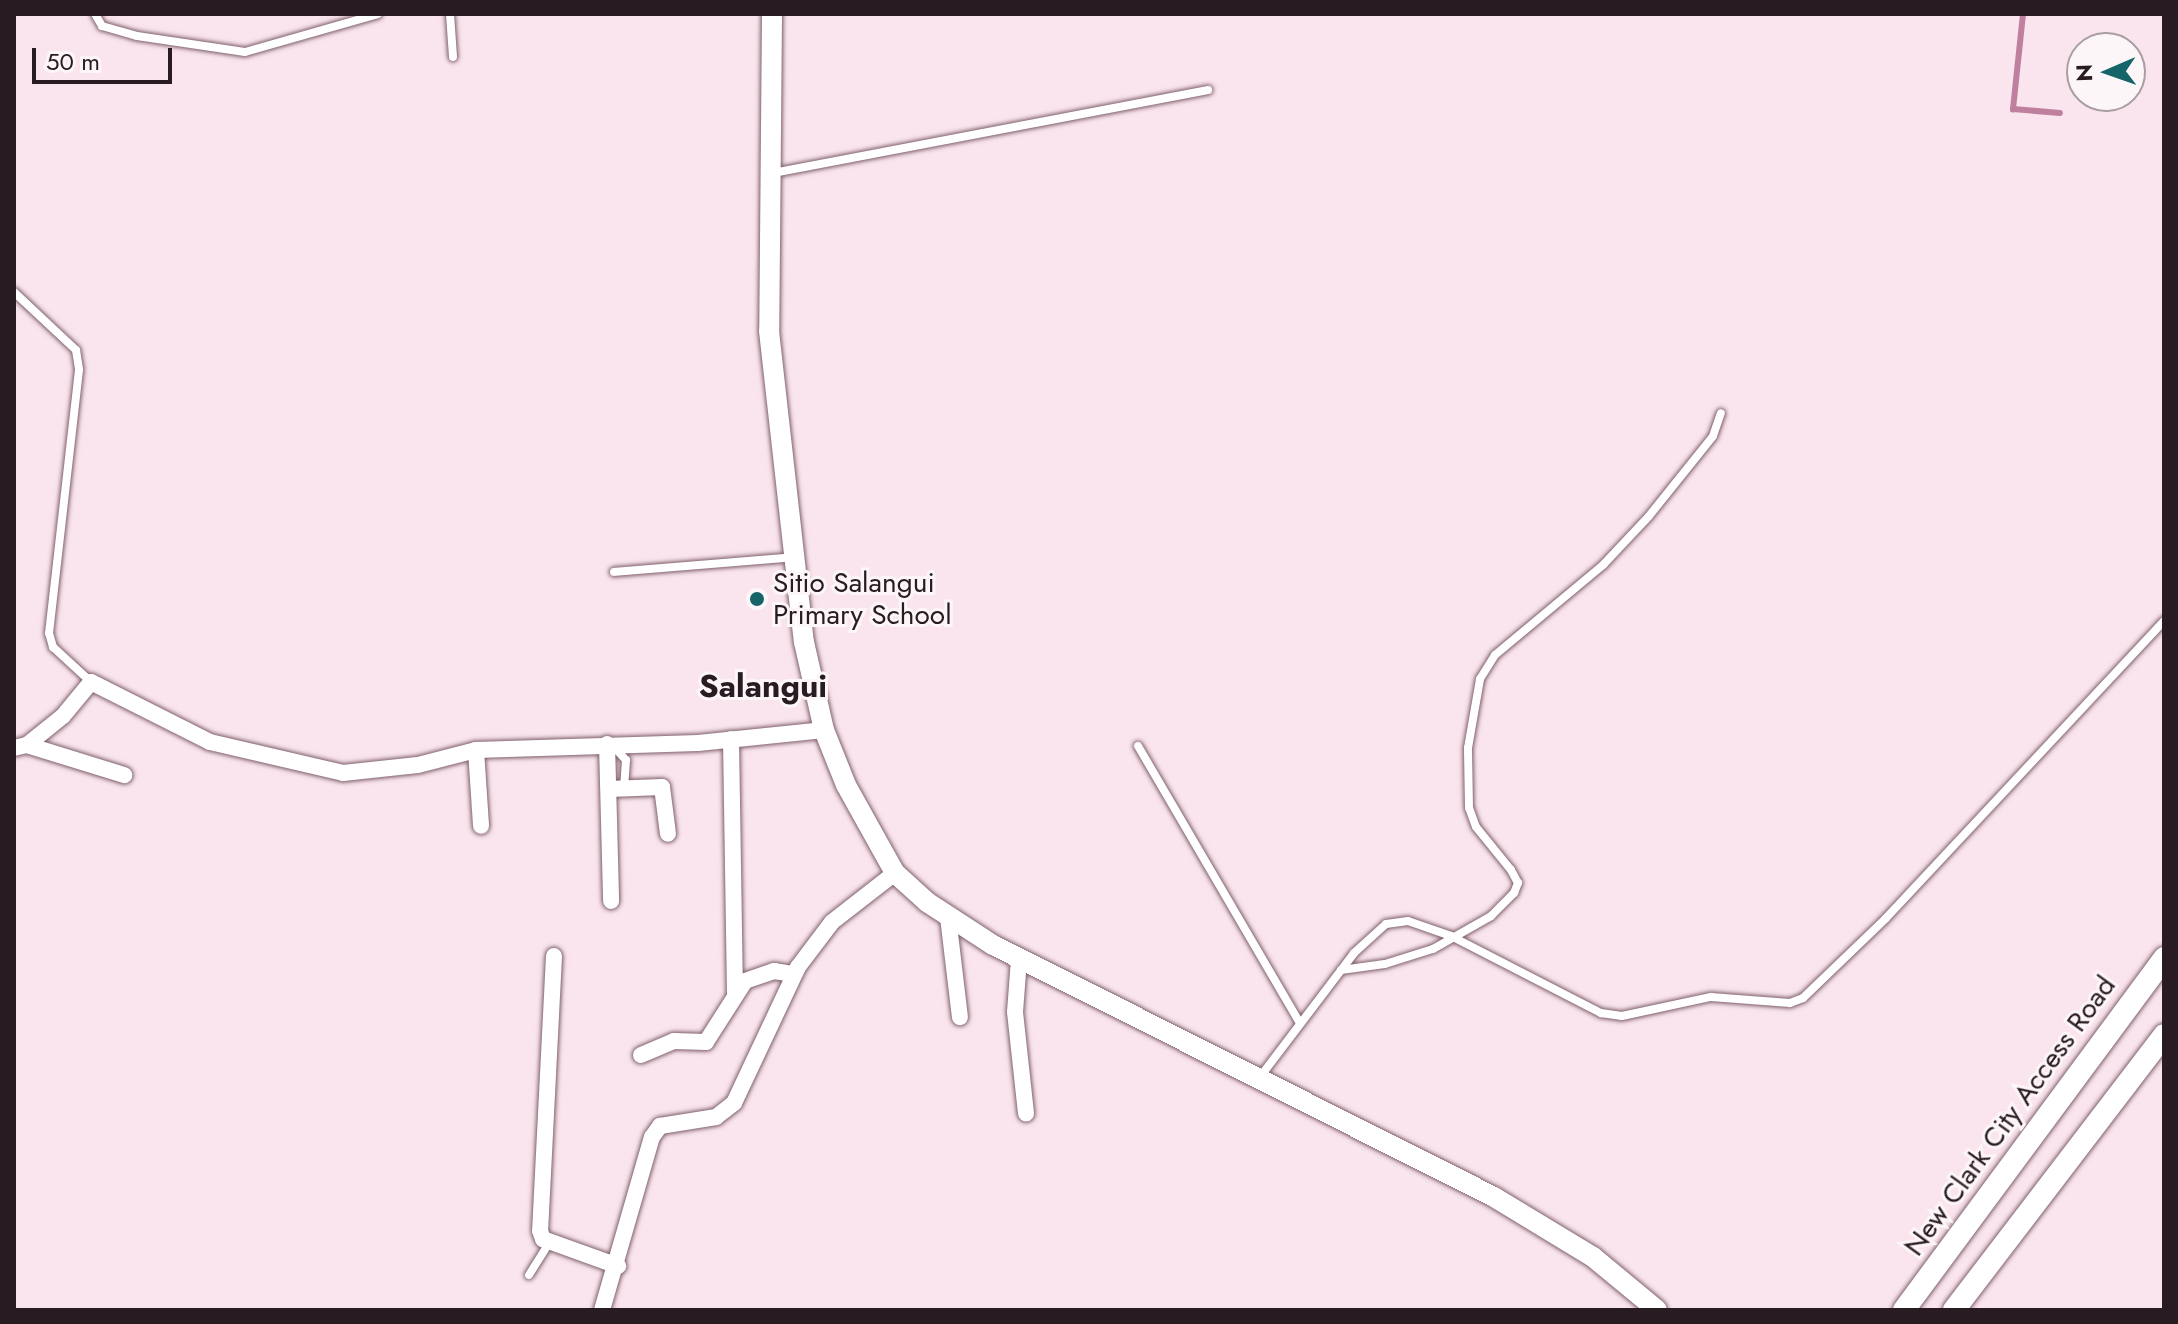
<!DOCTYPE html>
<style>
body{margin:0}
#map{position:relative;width:2178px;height:1324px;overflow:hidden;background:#fae4ed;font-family:Jost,sans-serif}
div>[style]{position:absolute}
.stream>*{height:6px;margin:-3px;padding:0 3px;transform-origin:3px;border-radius:3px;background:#bf7f9e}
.roads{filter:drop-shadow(0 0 2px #7f606e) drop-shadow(0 0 2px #7f606e)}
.service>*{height:8px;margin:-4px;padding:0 4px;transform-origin:4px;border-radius:4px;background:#fff}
.minor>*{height:16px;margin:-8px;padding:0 8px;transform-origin:8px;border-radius:8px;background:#fff}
.tertiary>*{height:20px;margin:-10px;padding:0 10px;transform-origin:10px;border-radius:10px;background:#fff}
.secondary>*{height:22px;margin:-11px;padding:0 11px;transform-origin:11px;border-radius:11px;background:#fff}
.dots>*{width:22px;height:22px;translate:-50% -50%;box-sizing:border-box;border:4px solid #fdf6f9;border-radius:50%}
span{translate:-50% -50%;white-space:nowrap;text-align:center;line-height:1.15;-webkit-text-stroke:6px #fdf6f9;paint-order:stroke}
.poi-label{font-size:28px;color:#281b21}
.left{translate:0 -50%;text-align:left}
.street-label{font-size:28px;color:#281b21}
.quarter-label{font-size:32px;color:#281b21;font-weight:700}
.frame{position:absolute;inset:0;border:16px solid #281b21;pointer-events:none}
.north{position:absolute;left:2066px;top:32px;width:80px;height:80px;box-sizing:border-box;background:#fdf6f9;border:2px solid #a89ea3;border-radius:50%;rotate:268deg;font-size:22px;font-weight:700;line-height:32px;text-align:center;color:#281b21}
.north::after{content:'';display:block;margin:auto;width:28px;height:36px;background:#146468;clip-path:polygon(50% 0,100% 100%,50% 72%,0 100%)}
.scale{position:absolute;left:32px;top:48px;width:140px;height:36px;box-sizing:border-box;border:4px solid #281b21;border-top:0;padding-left:10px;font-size:24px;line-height:28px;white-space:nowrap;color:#281b21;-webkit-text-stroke:6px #fdf6f9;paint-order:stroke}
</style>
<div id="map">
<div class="stream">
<div style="left:2023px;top:14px;width:96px;rotate:96deg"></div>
<div style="left:2013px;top:109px;width:47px;rotate:4.9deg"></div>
</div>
<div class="roads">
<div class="service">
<div style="left:95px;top:14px;width:14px;rotate:60deg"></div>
<div style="left:102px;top:26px;width:36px;rotate:16deg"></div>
<div style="left:137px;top:36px;width:109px;rotate:8.4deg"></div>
<div style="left:245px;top:52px;width:138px;rotate:-15.9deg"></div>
<div style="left:450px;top:14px;width:43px;rotate:86deg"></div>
<div style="left:773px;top:173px;width:443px;rotate:-10.8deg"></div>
<div style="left:14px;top:292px;width:85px;rotate:43.1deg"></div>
<div style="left:76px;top:350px;width:20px;rotate:81deg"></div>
<div style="left:79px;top:370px;width:265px;rotate:96.5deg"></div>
<div style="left:49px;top:633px;width:15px;rotate:74deg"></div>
<div style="left:53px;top:647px;width:52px;rotate:42.6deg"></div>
<div style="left:614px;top:572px;width:182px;rotate:-4.7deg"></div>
<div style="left:1138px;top:746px;width:320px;rotate:59.7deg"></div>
<div style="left:616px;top:749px;width:15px;rotate:48deg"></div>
<div style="left:626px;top:760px;width:27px;rotate:94deg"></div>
<div style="left:1341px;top:970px;width:44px;rotate:-7.8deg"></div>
<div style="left:1385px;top:964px;width:50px;rotate:-17.4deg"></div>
<div style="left:1433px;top:949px;width:67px;rotate:-29.6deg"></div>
<div style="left:1491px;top:916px;width:33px;rotate:-45deg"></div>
<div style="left:1514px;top:893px;width:11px;rotate:-68deg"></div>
<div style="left:1518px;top:883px;width:15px;rotate:-118deg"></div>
<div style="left:1511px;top:870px;width:55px;rotate:-129.1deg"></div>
<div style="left:1476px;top:827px;width:20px;rotate:-110deg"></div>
<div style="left:1469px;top:808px;width:60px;rotate:-91deg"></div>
<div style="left:1468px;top:748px;width:70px;rotate:-80.1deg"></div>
<div style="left:1480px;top:679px;width:28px;rotate:-58deg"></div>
<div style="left:1495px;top:655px;width:141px;rotate:-39.8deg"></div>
<div style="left:1603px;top:565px;width:67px;rotate:-46.8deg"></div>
<div style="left:1649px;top:516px;width:102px;rotate:-51.3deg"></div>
<div style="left:1713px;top:436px;width:24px;rotate:-71deg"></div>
<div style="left:1260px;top:1077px;width:156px;rotate:-52.8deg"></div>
<div style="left:1354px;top:953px;width:43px;rotate:-42.2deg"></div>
<div style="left:1386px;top:924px;width:22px;rotate:-8deg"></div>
<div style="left:1408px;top:921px;width:46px;rotate:19.2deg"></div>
<div style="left:1451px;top:936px;width:169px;rotate:27.2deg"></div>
<div style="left:1601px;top:1013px;width:21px;rotate:8deg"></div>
<div style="left:1622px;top:1016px;width:91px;rotate:-12.1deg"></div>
<div style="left:1711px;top:997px;width:79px;rotate:4.3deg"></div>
<div style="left:1790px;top:1003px;width:14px;rotate:-21deg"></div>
<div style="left:1803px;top:998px;width:115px;rotate:-43.9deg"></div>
<div style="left:1886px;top:918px;width:407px;rotate:-46.9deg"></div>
<div style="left:529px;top:1275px;width:40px;rotate:-58deg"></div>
</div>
<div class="minor">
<div style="left:731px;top:739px;width:253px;rotate:89.1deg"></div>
<div style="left:607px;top:744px;width:157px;rotate:88.5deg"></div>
<div style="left:27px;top:745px;width:102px;rotate:17.2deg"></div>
<div style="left:14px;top:748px;width:13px;rotate:-13deg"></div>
<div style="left:27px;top:745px;width:46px;rotate:-38.9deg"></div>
<div style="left:63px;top:716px;width:44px;rotate:-50.5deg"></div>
<div style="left:91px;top:682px;width:133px;rotate:26.8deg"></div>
<div style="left:210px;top:742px;width:137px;rotate:13.1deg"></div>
<div style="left:343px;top:773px;width:75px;rotate:-6.1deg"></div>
<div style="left:418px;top:765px;width:60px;rotate:-14.5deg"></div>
<div style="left:476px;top:750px;width:222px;rotate:-1.8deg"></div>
<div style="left:698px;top:743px;width:127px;rotate:-5.9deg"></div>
<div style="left:476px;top:750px;width:76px;rotate:86.2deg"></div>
<div style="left:609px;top:789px;width:53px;rotate:-2.2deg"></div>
<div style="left:662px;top:787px;width:47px;rotate:82.7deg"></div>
<div style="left:948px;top:917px;width:101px;rotate:83.2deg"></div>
<div style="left:554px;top:956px;width:275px;rotate:92.9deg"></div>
<div style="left:540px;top:1231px;width:9px;rotate:69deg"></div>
<div style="left:543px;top:1239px;width:80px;rotate:19.8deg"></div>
<div style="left:1019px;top:959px;width:53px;rotate:94.3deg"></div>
<div style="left:1015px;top:1012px;width:102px;rotate:83.8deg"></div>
<div style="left:641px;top:1055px;width:36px;rotate:-23deg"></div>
<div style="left:674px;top:1041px;width:32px;rotate:2deg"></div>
<div style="left:706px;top:1042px;width:72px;rotate:-57.4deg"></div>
<div style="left:745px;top:981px;width:31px;rotate:-19deg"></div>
<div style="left:774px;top:971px;width:20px;rotate:9deg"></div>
<div style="left:602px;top:1310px;width:180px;rotate:-73.9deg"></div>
<div style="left:652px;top:1137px;width:14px;rotate:-54deg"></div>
<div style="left:660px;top:1126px;width:57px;rotate:-9.1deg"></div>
<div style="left:716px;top:1117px;width:23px;rotate:-38deg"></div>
<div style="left:734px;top:1103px;width:150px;rotate:-64.8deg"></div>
<div style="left:798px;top:967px;width:56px;rotate:-52.9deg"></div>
<div style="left:832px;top:922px;width:80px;rotate:-37.9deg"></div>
</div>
<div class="tertiary">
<div style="left:772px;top:14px;width:317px;rotate:90.5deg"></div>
<div style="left:769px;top:331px;width:313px;rotate:83.6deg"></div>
<div style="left:804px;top:642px;width:90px;rotate:77.2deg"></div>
<div style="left:824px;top:730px;width:59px;rotate:68.2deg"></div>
<div style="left:846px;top:785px;width:101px;rotate:60.9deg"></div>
<div style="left:895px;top:873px;width:43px;rotate:42.2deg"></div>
<div style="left:927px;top:902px;width:79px;rotate:33.1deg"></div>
<div style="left:993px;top:945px;width:561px;rotate:26.7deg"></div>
<div style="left:1494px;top:1197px;width:116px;rotate:31.2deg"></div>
<div style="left:1593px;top:1257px;width:83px;rotate:39.6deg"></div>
</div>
<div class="secondary">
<div style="left:1904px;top:1310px;width:438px;rotate:-53.5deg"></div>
<div style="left:1954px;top:1310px;width:346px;rotate:-52.6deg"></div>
</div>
</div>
<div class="dots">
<div style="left:757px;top:599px;background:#146468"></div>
</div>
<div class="poi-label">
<span class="left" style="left:773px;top:599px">Sitio Salangui<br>Primary School</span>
</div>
<div class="street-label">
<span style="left:2010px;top:1116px;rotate:-54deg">New Clark City Access Road</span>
</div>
<div class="quarter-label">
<span style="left:763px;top:686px">Salangui</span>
</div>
<div class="frame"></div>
<div class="north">N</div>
<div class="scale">50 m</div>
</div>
